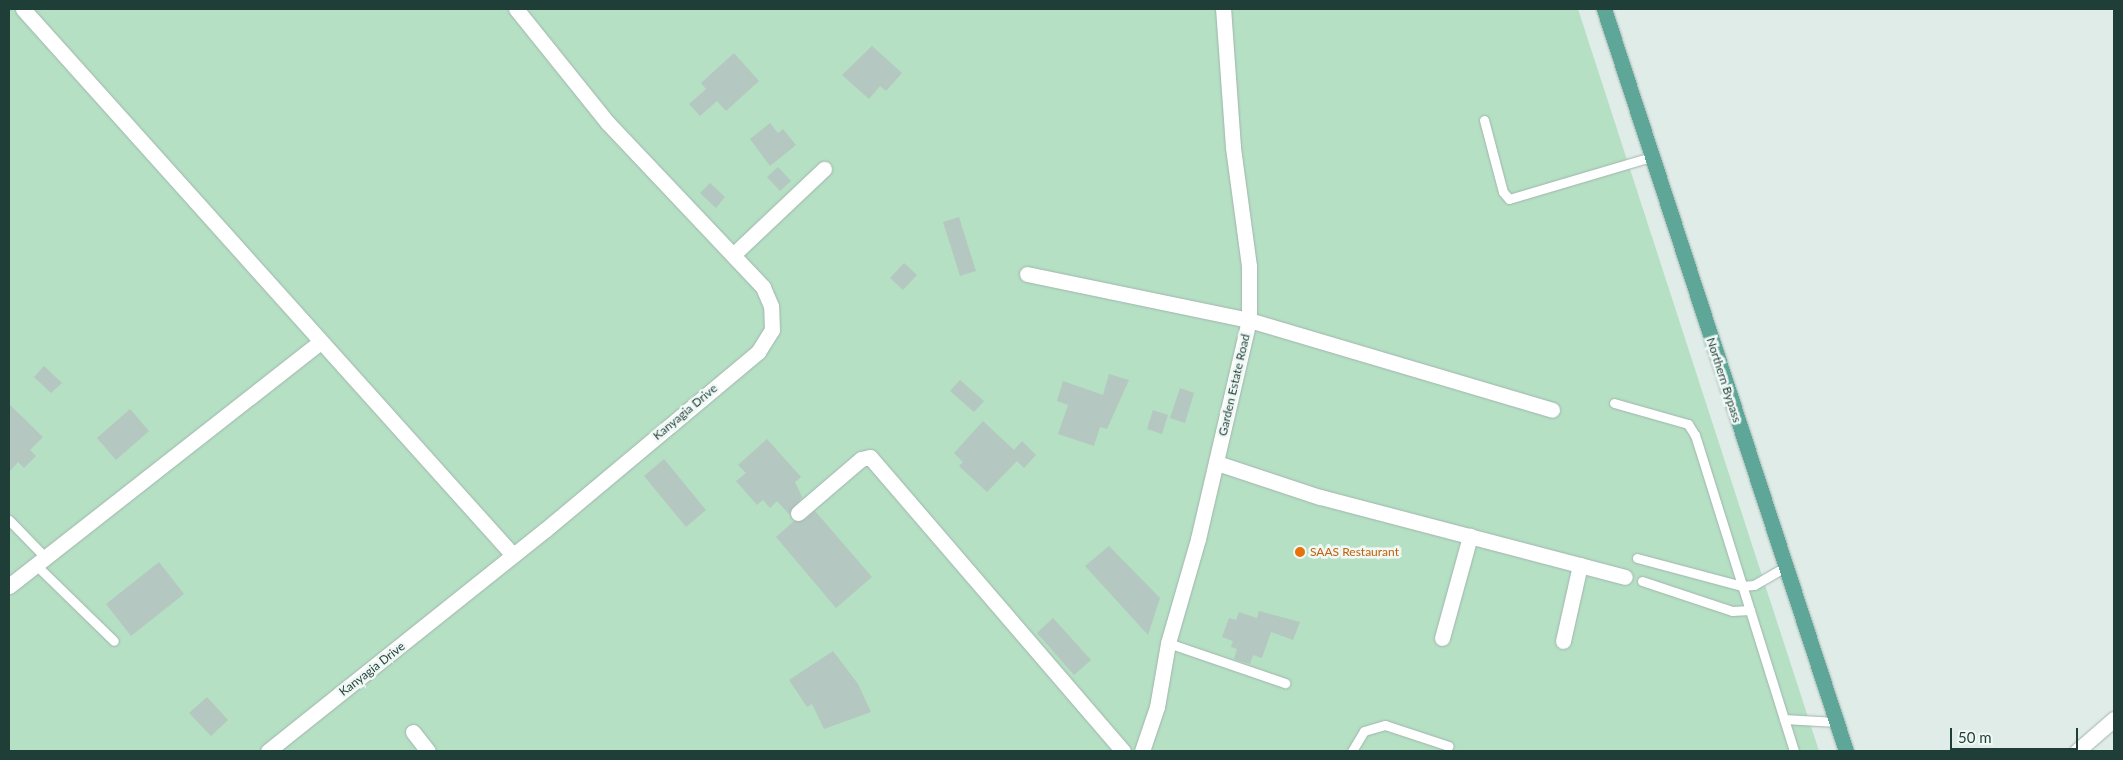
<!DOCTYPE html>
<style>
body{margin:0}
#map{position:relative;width:2123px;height:760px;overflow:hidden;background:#dfece7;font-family:Lato,sans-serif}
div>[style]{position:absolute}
.green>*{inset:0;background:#b5e0c3}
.building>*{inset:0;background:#b4c7c0}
.roads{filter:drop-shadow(0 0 1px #a1b4af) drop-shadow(0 0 1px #a1b4af)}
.lane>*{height:9px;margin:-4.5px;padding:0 4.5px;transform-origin:4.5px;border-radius:4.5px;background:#fff}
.street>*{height:15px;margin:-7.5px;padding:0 7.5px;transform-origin:7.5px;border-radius:7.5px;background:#fff}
.secondary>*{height:15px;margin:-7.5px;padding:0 7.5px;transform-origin:7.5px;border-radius:7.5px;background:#fff}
.primary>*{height:15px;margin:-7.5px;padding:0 7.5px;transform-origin:7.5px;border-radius:7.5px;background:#5ea798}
.dots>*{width:14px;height:14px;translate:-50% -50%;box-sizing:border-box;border:2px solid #f0f8f5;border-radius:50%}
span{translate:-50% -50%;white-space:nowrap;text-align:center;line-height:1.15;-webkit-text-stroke:5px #f0f8f5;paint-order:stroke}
.street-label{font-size:12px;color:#1e3e37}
.food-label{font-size:12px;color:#c56008}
.left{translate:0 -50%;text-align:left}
.frame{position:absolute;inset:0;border:10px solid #1e3e37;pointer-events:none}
.scale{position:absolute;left:1950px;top:728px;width:128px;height:22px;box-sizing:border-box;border:2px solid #1e3e37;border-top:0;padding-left:6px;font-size:15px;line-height:18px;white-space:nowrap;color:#1e3e37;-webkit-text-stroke:4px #f0f8f5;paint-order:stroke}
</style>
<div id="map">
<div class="green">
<div style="clip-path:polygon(9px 9px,1578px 9px,1819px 751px,9px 751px)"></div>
</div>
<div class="building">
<div style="clip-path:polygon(872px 46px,902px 73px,886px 91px,880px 86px,869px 99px,842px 75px)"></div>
<div style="clip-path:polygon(734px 53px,759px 81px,726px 111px,717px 101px,700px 116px,689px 104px,706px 89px,701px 83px)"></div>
<div style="clip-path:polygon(770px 123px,778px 133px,783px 129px,796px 145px,770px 166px,750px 139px)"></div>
<div style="clip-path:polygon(778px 167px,791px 181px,780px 191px,767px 177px)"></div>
<div style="clip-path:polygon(710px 183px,725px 197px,716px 208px,700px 193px)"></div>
<div style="clip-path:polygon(959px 217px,976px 271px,960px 276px,943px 222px)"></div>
<div style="clip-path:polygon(904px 263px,917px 275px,903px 290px,890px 278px)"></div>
<div style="clip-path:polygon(44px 366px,62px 383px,51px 393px,34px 377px)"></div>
<div style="clip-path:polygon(1109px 374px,1129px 380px,1107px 429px,1100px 427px,1094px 446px,1058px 434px,1068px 405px,1057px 401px,1063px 381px,1103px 395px)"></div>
<div style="clip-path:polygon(960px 380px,984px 401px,974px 412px,950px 391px)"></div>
<div style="clip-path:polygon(1180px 388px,1194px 393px,1185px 423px,1170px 418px)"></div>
<div style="clip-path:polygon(9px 404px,43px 437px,30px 450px,36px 456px,24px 468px,18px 462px,9px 472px)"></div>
<div style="clip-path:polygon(130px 409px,149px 431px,116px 460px,97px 438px)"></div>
<div style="clip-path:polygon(1153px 410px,1168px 415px,1162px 434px,1147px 429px)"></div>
<div style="clip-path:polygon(983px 421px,1014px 450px,1022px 441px,1036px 455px,1024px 468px,1017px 461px,987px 492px,959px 466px,963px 462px,954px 453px)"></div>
<div style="clip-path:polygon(767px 439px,801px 477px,795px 482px,802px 497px,789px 514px,777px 501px,770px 508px,763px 500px,757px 505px,736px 481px,746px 473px,738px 465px)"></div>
<div style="clip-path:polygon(664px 459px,706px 510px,686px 527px,644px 476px)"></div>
<div style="clip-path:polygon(815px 511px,872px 577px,836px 608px,776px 537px,794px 521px,804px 520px)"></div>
<div style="clip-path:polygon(1109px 546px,1160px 598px,1148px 635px,1085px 566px)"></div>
<div style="clip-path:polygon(159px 562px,184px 594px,131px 636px,106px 604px)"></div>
<div style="clip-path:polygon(1259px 611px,1300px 622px,1293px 640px,1271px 632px,1262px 658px,1253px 655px,1250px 664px,1234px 659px,1237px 649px,1231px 647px,1233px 641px,1222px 637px,1229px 618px,1236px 620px,1239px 612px,1257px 618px)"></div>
<div style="clip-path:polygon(1053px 618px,1091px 660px,1074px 675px,1037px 633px)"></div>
<div style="clip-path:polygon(833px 651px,858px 684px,871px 712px,824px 729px,812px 704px,807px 707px,789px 680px)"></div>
<div style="clip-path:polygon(207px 697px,228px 720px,211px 736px,189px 713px)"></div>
</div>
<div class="roads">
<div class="lane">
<div style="left:1484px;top:120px;width:74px;rotate:75.2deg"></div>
<div style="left:1503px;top:192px;width:9px;rotate:49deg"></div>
<div style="left:1509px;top:199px;width:148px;rotate:-16.5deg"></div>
<div style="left:1614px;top:403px;width:77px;rotate:15.8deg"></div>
<div style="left:1688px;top:424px;width:13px;rotate:58deg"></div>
<div style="left:1695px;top:435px;width:331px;rotate:72.6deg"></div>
<div style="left:9px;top:520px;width:50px;rotate:45.8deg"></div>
<div style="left:1637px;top:558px;width:109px;rotate:14.9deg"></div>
<div style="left:1742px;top:586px;width:12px;rotate:-5deg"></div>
<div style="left:1754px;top:585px;width:36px;rotate:-30deg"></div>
<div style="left:35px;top:564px;width:110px;rotate:44.3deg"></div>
<div style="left:1642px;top:581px;width:95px;rotate:18.4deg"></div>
<div style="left:1732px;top:611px;width:18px;rotate:-3deg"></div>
<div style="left:1168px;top:643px;width:124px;rotate:18.9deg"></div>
<div style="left:1784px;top:719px;width:52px;rotate:3.3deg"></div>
<div style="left:1352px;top:751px;width:23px;rotate:-59deg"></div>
<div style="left:1364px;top:731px;width:22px;rotate:-16deg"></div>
<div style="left:1385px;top:725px;width:67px;rotate:18.2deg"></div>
</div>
<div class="street">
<div style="left:23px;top:9px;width:732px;rotate:48.1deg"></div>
<div style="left:734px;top:254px;width:124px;rotate:-43.4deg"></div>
<div style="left:1027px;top:274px;width:227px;rotate:11.7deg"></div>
<div style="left:1249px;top:320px;width:316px;rotate:16.5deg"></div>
<div style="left:1217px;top:463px;width:108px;rotate:18.3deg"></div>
<div style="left:1320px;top:497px;width:315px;rotate:14.7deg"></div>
<div style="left:798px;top:513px;width:83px;rotate:-40.6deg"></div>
<div style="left:861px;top:459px;width:9px;rotate:-13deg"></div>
<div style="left:870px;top:457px;width:388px;rotate:49.3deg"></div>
<div style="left:9px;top:586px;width:395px;rotate:-38.1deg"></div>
<div style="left:1442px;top:638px;width:106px;rotate:-74.6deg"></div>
<div style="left:1563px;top:641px;width:78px;rotate:-77.4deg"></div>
<div style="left:413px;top:732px;width:24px;rotate:52deg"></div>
<div style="left:268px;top:751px;width:354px;rotate:-38.6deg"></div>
<div style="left:545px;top:530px;width:278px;rotate:-39.9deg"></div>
<div style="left:758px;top:352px;width:26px;rotate:-58deg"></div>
<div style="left:772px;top:330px;width:24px;rotate:-92deg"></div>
<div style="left:771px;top:306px;width:21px;rotate:-113deg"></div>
<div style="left:763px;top:287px;width:227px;rotate:-133.4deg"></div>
<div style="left:607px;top:122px;width:145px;rotate:-128.8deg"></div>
<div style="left:2077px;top:751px;width:49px;rotate:-40.9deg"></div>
</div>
<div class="secondary">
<div style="left:1142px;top:751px;width:46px;rotate:-71.2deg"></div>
<div style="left:1157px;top:707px;width:65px;rotate:-80.2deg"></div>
<div style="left:1168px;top:643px;width:108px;rotate:-73.9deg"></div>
<div style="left:1198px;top:539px;width:225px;rotate:-76.9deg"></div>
<div style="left:1249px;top:320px;width:54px;rotate:-90deg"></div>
<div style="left:1249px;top:266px;width:120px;rotate:-97.7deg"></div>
<div style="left:1233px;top:147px;width:138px;rotate:-94.1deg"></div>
</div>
<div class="primary">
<div style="left:1604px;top:9px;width:780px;rotate:71.94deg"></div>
</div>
</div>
<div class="dots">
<div style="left:1300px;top:552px;background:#e8710a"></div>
</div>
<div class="street-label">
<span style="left:1724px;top:380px;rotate:72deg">Northern Bypass</span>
<span style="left:1234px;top:385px;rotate:-77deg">Garden Estate Road</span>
<span style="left:685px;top:412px;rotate:-40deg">Kanyagia Drive</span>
<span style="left:372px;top:669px;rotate:-38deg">Kanyagia Drive</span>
</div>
<div class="food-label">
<span class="left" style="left:1310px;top:552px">SAAS Restaurant</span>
</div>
<div class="frame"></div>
<div class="scale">50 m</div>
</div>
